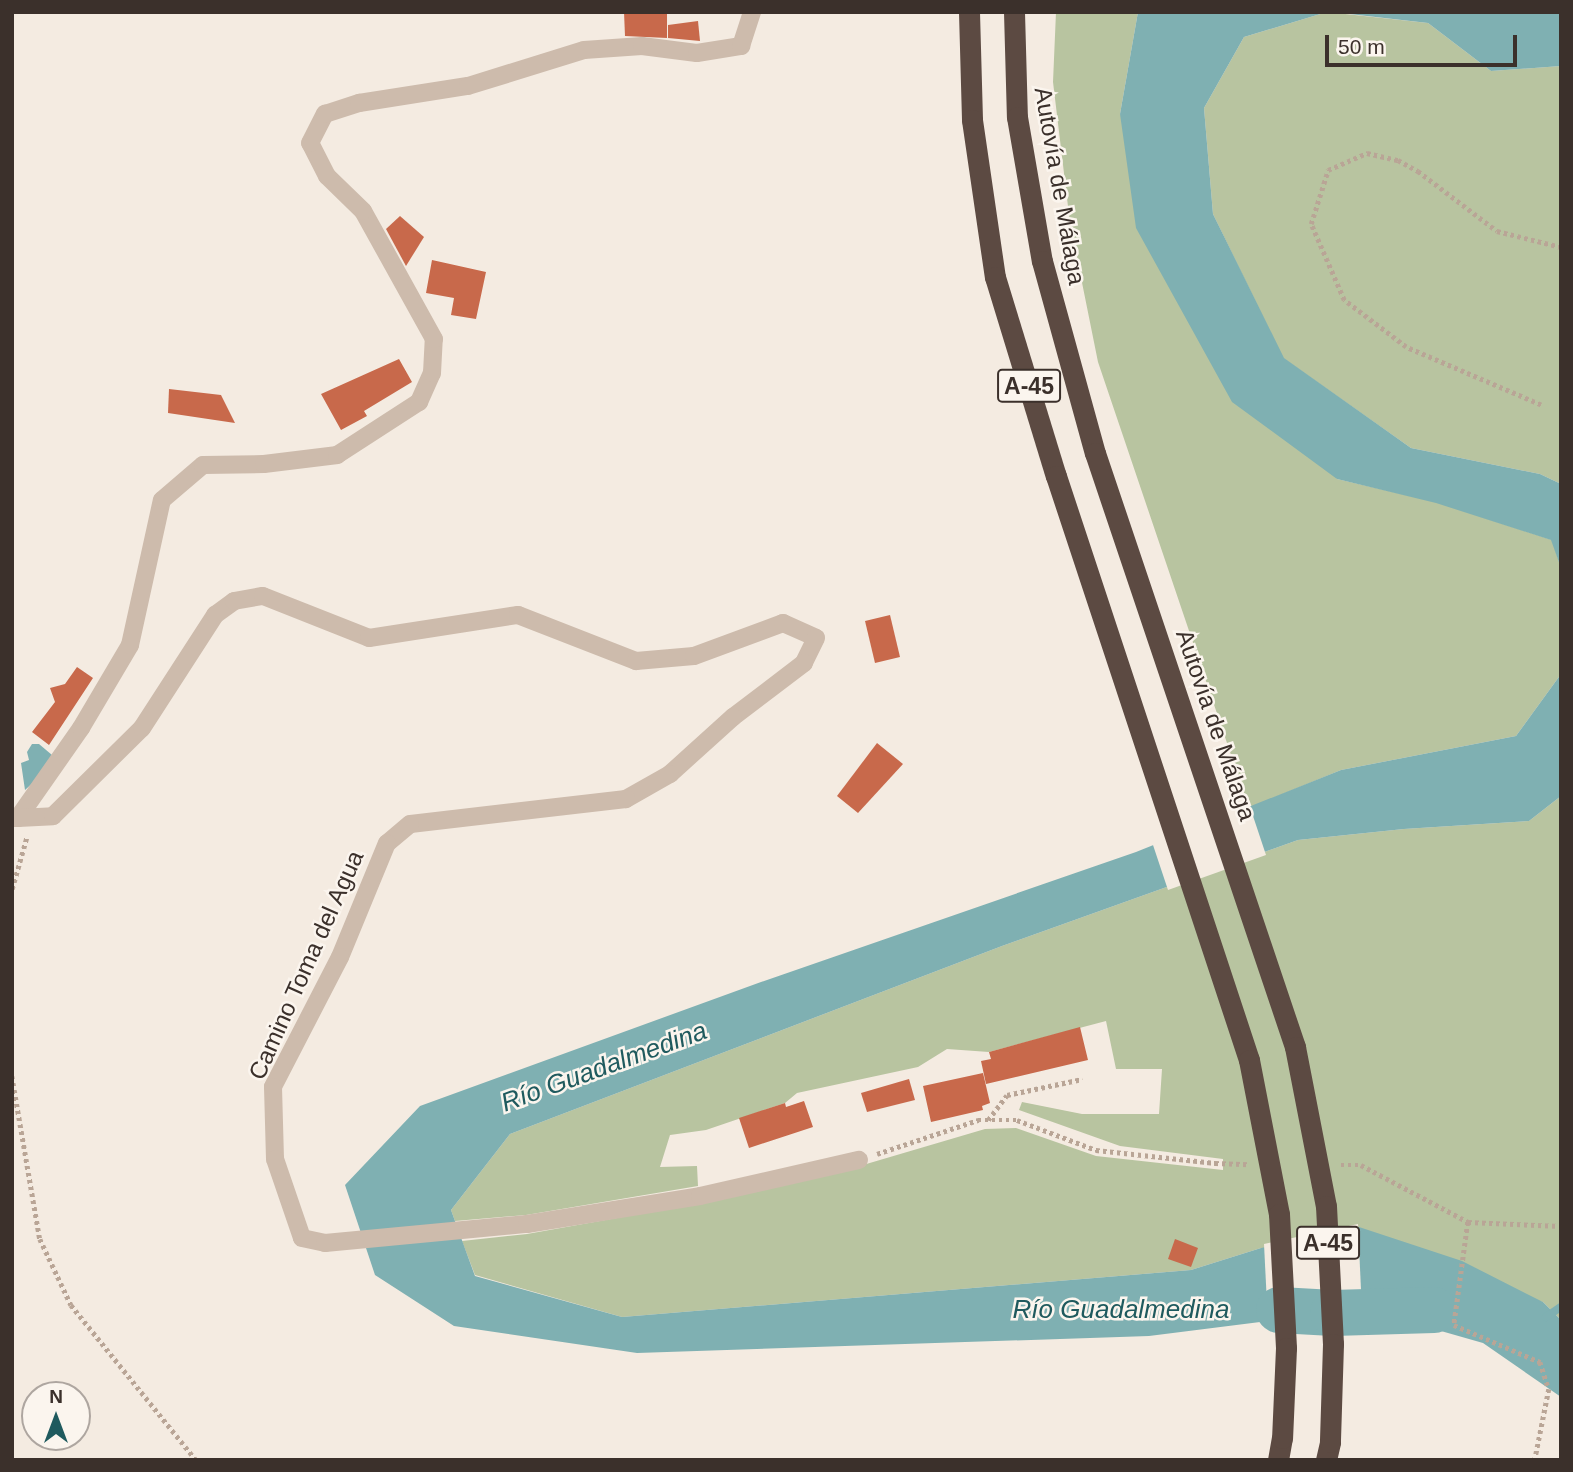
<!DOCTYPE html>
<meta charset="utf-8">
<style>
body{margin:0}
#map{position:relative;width:1573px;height:1472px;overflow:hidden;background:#f4ebe1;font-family:Arial,sans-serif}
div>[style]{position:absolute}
.green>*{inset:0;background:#b8c4a0}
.water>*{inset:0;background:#7fb0b2}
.pier>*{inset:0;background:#f4ebe1}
.stream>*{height:8px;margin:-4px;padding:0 4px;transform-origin:4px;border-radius:4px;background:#7fb0b2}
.river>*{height:46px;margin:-23px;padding:0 23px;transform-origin:23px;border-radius:23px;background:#7fb0b2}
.building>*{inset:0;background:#c8694b}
.path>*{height:4.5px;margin-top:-2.25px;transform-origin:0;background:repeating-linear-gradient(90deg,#b9a596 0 3.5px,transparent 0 7px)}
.minor>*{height:18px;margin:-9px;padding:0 9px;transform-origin:9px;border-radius:9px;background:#cdbbac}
.motorway>*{height:21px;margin:-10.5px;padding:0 10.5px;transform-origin:10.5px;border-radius:10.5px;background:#5c4a42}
.motorway-bridge>*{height:21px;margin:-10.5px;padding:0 10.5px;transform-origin:10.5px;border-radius:10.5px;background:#5c4a42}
span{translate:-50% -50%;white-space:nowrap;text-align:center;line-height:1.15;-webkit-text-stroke:5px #fbf5ee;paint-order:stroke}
.shield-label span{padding:2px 5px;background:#fbf5ee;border:2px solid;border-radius:5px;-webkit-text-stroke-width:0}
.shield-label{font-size:23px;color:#3b302b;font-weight:700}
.street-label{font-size:24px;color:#3b302b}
.water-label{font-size:26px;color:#1f5a5e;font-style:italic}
.frame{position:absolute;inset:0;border:14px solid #3b302b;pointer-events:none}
.north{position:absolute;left:21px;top:1381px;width:70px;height:70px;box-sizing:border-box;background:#fbf5ee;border:2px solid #aea6a0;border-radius:50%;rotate:0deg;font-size:19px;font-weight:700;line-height:28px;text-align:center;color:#3b302b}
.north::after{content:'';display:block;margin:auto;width:24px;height:32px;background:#1f5a5e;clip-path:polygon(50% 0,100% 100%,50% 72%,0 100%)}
.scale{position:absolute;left:1325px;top:35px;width:192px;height:32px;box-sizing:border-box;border:4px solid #3b302b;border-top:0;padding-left:9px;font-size:21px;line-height:24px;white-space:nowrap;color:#3b302b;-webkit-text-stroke:5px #fbf5ee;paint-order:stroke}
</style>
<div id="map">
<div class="green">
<div style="clip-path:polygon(1056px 12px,1138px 12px,1120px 114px,1337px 479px,1436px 502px,1552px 540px,1561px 568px,1561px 674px,1516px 736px,1341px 770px,1249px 808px,1098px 362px,1070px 223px,1053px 82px)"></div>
<div style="clip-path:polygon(1327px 12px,1428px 23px,1491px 71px,1561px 66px,1561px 484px,1540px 474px,1411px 448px,1283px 358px,1213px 214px,1204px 108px,1244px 37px)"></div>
<div style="clip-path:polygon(1561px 796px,1561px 1320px,1543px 1302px,1261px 1248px,1191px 1270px,622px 1317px,475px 1275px,462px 1241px,527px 1234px,712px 1201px,846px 1170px,985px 1129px,1016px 1128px,1096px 1156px,1223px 1170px,1223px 1159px,1120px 1146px,1019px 1110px,1022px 1102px,1082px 1114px,1159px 1114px,1162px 1069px,1116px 1069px,1106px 1021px,989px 1052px,947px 1049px,918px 1067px,797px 1093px,785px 1103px,706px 1130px,670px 1135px,660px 1167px,697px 1166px,698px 1186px,526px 1215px,455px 1221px,451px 1210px,510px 1134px,1002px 946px,1298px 840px,1404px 829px,1529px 821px)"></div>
</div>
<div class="water">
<div style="clip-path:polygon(1138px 12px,1327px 12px,1244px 37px,1204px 108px,1213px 214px,1284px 358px,1411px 448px,1540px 474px,1561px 484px,1561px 568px,1551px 540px,1436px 503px,1337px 479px,1232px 402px,1136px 228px,1120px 114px)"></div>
<div style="clip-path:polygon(1332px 12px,1561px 12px,1561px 66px,1491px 71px,1428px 23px)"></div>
<div style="clip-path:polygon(1561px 674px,1561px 796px,1529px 821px,1404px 829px,1298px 840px,1002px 946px,510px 1134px,451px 1210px,475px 1276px,622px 1317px,1191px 1270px,1261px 1248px,1359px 1227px,1462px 1261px,1543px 1302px,1561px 1320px,1561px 1397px,1483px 1343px,1364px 1309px,1149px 1336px,637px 1353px,454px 1326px,375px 1275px,345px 1185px,420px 1106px,761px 982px,1136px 852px,1341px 770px,1516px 736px)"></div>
<div style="clip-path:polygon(32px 744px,39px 744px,52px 755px,36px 780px,25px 790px,21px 763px,29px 760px,27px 752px)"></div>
</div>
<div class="pier">
<div style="clip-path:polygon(1249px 804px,1266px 855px,1168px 890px,1152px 842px)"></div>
<div style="clip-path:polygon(1358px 1224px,1362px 1312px,1268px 1324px,1264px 1244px)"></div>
</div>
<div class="stream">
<div style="left:1546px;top:1317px;width:18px;rotate:-34deg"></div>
</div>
<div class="river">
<div style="left:1279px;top:1310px;width:54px;rotate:3.2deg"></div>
<div style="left:1333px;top:1313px;width:101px;rotate:-1.7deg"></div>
</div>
<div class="building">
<div style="clip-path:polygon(624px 12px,667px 12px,667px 38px,625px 36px)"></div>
<div style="clip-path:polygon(698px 21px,700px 41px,668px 38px,668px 25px)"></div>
<div style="clip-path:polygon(400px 216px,424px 237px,406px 266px,386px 229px)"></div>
<div style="clip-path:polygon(432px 260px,486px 272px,476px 319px,451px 315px,454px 298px,426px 293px)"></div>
<div style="clip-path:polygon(399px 359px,412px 382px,364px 411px,367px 416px,341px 430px,321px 394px)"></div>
<div style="clip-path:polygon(169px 389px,221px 395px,235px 423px,168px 413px)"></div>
<div style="clip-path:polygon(890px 615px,900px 657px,875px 663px,865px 621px)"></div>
<div style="clip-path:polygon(77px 667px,93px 678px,49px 745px,32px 732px,55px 702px,50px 688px,65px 684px)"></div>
<div style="clip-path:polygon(877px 743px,903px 764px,858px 813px,837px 796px)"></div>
<div style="clip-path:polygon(1080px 1027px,1088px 1060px,986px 1084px,981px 1061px,991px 1059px,989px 1052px)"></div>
<div style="clip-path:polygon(983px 1073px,990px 1103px,982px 1106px,983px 1110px,931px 1122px,923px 1086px)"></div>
<div style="clip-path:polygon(909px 1079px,915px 1100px,867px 1112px,861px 1093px)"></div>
<div style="clip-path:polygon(804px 1101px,813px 1127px,749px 1148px,739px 1118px,785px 1103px,786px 1107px)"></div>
<div style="clip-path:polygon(1175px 1239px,1198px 1248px,1191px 1267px,1168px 1259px)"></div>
</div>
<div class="path">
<div style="left:1541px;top:405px;width:147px;rotate:-156.8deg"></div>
<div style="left:1406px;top:347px;width:78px;rotate:-142.8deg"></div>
<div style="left:1344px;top:300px;width:83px;rotate:-113.5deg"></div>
<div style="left:1311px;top:224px;width:57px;rotate:-72.5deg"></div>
<div style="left:1328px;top:170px;width:43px;rotate:-23.6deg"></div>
<div style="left:1367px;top:153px;width:32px;rotate:13deg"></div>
<div style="left:1398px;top:160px;width:23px;rotate:29deg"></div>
<div style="left:1418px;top:171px;width:99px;rotate:37.2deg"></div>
<div style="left:1497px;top:231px;width:66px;rotate:14deg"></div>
<div style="left:12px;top:889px;width:55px;rotate:-74.2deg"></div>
<div style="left:12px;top:1076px;width:165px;rotate:80.3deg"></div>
<div style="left:40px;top:1239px;width:73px;rotate:64.8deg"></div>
<div style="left:71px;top:1305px;width:199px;rotate:51.1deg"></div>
<div style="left:988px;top:1120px;width:31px;rotate:-53deg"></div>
<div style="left:1007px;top:1095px;width:77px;rotate:-12deg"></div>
<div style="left:877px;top:1154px;width:107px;rotate:-18.6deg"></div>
<div style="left:978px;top:1120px;width:39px"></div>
<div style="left:1017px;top:1120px;width:85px;rotate:20.8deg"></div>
<div style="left:1096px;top:1150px;width:120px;rotate:6.2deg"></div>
<div style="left:1215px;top:1163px;width:34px;rotate:2deg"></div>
<div style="left:1341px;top:1165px;width:20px"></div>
<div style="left:1361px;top:1165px;width:121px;rotate:28deg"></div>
<div style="left:1468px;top:1222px;width:93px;rotate:2.5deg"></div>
<div style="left:1468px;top:1222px;width:104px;rotate:97.7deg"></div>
<div style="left:1454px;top:1325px;width:94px;rotate:23.3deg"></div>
<div style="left:1540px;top:1362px;width:28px;rotate:72deg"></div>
<div style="left:1549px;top:1389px;width:72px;rotate:101.2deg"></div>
</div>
<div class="minor">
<div style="left:12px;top:818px;width:6px"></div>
<div style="left:18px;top:818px;width:110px;rotate:-55deg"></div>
<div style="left:81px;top:728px;width:96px;rotate:-59.4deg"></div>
<div style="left:130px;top:645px;width:148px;rotate:-77.6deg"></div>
<div style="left:162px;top:500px;width:54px;rotate:-40.5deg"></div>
<div style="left:203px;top:465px;width:61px;rotate:-0.9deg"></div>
<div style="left:264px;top:464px;width:74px;rotate:-7deg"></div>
<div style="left:337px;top:455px;width:98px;rotate:-32.9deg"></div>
<div style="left:419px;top:402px;width:32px;rotate:-66deg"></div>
<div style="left:432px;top:373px;width:34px;rotate:-87deg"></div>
<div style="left:434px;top:339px;width:146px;rotate:-119deg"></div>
<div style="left:363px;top:211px;width:50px;rotate:-135.8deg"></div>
<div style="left:327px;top:176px;width:37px;rotate:-117deg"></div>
<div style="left:310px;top:143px;width:33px;rotate:-63deg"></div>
<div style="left:325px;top:114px;width:36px;rotate:-18deg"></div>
<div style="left:359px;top:103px;width:110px;rotate:-8.9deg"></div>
<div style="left:468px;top:86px;width:121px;rotate:-17.2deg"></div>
<div style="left:584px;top:50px;width:58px;rotate:-3.9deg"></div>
<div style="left:642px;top:46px;width:55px;rotate:7.3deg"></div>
<div style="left:697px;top:53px;width:45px;rotate:-9deg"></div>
<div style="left:741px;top:46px;width:36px;rotate:-72deg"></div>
<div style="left:18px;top:818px;width:35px;rotate:-3deg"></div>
<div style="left:53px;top:816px;width:125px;rotate:-44.7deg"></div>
<div style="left:142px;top:728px;width:135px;rotate:-57.1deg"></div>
<div style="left:215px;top:615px;width:24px;rotate:-36deg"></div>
<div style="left:234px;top:601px;width:29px;rotate:-10deg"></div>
<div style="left:263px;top:596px;width:114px;rotate:21.6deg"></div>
<div style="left:369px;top:638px;width:151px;rotate:-8.8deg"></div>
<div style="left:518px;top:615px;width:127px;rotate:21.3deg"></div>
<div style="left:636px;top:661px;width:58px;rotate:-4.9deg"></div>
<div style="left:694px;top:656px;width:95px;rotate:-20.3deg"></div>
<div style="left:783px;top:623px;width:36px;rotate:24deg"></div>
<div style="left:816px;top:638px;width:28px;rotate:116deg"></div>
<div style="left:804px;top:663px;width:89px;rotate:142.7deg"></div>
<div style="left:733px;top:717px;width:85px;rotate:137.9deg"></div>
<div style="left:670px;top:774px;width:51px;rotate:150.4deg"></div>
<div style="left:626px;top:799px;width:217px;rotate:173.4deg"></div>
<div style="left:410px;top:824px;width:30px;rotate:140deg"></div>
<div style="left:387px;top:843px;width:123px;rotate:112.4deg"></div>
<div style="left:340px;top:957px;width:146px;rotate:117.3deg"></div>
<div style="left:273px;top:1087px;width:72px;rotate:88.4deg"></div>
<div style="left:275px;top:1159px;width:83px;rotate:71.1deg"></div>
<div style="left:302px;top:1238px;width:24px;rotate:12deg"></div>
<div style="left:325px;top:1243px;width:203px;rotate:-5.4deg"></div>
<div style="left:527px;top:1224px;width:175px;rotate:-9.2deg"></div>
<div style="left:700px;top:1196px;width:163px;rotate:-12.8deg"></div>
</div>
<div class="motorway">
<div style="left:969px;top:12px;width:108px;rotate:88.4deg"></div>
<div style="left:972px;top:120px;width:159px;rotate:81.7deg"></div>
<div style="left:995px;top:277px;width:208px;rotate:73deg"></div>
<div style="left:1056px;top:476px;width:615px;rotate:71.71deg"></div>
<div style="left:1014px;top:12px;width:105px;rotate:88.4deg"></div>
<div style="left:1017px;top:117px;width:146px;rotate:80.2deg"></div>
<div style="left:1042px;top:261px;width:199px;rotate:74.6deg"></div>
<div style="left:1095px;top:453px;width:627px;rotate:71.39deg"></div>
<div style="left:1278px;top:1460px;width:22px;rotate:-80deg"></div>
<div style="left:1326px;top:1460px;width:18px;rotate:-77deg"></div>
</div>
<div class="motorway-bridge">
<div style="left:1295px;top:1047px;width:162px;rotate:79deg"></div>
<div style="left:1326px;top:1206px;width:138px;rotate:87.1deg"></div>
<div style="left:1333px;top:1344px;width:98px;rotate:91.8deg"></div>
<div style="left:1249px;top:1060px;width:157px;rotate:79deg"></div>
<div style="left:1279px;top:1214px;width:134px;rotate:87deg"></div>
<div style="left:1286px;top:1348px;width:90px;rotate:92.5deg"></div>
</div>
<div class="shield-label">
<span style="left:1029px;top:386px">A-45</span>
<span style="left:1328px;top:1243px">A-45</span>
</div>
<div class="street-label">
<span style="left:1060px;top:186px;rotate:80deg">Autovía de Málaga</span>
<span style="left:1216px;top:725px;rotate:71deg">Autovía de Málaga</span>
<span style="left:306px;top:965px;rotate:-66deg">Camino Toma del Agua</span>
</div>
<div class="water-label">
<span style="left:604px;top:1067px;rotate:-20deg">Río Guadalmedina</span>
<span style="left:1121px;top:1310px">Río Guadalmedina</span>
</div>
<div class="frame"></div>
<div class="north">N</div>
<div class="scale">50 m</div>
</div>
